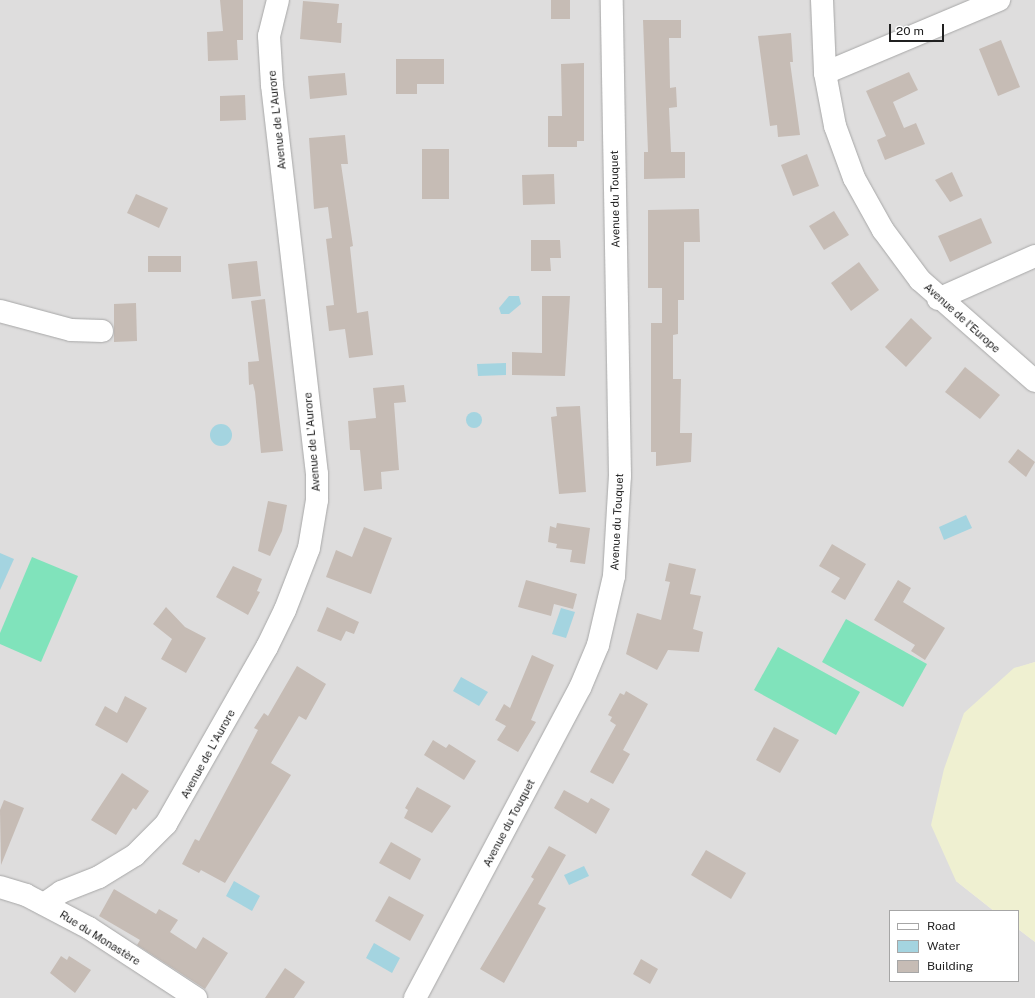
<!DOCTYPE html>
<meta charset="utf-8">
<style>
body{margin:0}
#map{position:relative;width:1035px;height:998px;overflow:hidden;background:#f1ede6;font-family:"Public Sans",sans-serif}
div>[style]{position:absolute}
.residential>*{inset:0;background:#dedddd}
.farmland>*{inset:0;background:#eff0d1}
.pitch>*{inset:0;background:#80e3bb}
.water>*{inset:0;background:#a4d4e0}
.round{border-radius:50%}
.building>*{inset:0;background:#c6bcb5}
.roads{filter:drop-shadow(0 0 1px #a7a7a7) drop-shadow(0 0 1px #a7a7a7)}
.minor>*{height:22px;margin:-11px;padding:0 11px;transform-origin:11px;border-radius:11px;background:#fff}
span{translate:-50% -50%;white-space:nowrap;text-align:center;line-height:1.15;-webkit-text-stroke:3px #fff;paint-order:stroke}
.street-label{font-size:11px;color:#202020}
.legend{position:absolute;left:889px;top:910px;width:130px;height:72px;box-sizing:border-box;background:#fff;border:1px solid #a6a6a6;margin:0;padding:5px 7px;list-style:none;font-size:12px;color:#202020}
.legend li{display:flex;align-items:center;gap:8px;height:20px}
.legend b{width:20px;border:1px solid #a6a6a6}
.scale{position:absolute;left:889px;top:24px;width:55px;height:18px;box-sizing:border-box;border:2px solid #202020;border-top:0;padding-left:5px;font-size:12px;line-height:14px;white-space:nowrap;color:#202020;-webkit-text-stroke:3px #fff;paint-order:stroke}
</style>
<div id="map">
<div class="residential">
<div style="clip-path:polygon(0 0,1035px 0,1035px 662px,1014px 669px,956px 881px,994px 911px,890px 911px,890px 981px,1018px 981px,1018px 929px,1035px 942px,1035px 998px,0 998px)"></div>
</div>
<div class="farmland">
<div style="clip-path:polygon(1035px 662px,1035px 942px,1018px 929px,1018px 911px,994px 911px,956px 881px,931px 825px,944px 769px,964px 713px,1014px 668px)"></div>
</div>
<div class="pitch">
<div style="clip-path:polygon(32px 557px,78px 576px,41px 662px,0 644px,0 633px)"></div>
<div style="clip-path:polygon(846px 619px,927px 664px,903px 707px,822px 662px)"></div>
<div style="clip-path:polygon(778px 647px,860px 692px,836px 735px,754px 690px)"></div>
</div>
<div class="water">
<div style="clip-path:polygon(509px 296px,519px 296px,521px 304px,509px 314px,501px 314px,499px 308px)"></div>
<div style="clip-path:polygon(506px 363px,506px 375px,478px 376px,477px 364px)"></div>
<div class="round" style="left:466px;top:412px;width:16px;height:16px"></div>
<div class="round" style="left:210px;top:424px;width:22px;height:22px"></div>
<div style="clip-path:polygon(966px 515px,972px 528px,944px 540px,939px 527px)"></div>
<div style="clip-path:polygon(0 553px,14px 559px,0 590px)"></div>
<div style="clip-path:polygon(561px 608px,575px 612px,566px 638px,552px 634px)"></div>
<div style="clip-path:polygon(461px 677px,488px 692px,479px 706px,453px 691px)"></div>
<div style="clip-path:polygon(584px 866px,589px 876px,569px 885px,564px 875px)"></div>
<div style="clip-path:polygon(234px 881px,260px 896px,252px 911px,226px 896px)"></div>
<div style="clip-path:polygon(374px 943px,400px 958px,392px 973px,366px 958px)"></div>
</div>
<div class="building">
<div style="clip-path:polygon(220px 0,243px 0,243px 40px,237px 40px,238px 60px,208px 61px,207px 32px,223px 31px)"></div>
<div style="clip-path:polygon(551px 0,570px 0,570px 19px,551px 19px)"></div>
<div style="clip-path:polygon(303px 1px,339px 4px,337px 23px,342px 23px,341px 43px,300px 39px)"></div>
<div style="clip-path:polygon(643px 20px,681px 20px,681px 38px,669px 38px,670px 88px,676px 87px,677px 107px,669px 108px,671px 152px,685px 152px,685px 178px,644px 179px,644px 152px,648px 152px)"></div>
<div style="clip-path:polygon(791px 33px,793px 62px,790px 62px,800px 135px,778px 137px,777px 125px,770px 126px,758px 36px)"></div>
<div style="clip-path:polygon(1001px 40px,1020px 87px,998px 96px,979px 49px)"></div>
<div style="clip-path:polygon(396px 59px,444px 59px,444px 84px,417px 84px,417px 94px,396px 94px)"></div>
<div style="clip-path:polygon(584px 63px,584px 141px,577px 141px,577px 147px,548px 147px,548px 116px,562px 116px,561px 64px)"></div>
<div style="clip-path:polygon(909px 72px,918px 90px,893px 102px,904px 128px,916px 123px,925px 144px,885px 160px,877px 140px,886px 136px,866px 91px)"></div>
<div style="clip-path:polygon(345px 73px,347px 95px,310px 99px,308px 76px)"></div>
<div style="clip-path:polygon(245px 95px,246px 120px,220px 121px,220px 96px)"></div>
<div style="clip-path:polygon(345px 135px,348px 164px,341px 164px,353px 246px,350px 247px,357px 313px,368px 311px,373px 355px,349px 358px,345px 329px,329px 331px,326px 306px,334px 305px,326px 239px,332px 238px,328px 207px,314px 209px,309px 138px)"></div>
<div style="clip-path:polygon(422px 149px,449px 149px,449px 199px,422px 199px)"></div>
<div style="clip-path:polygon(807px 154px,819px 186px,793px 196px,781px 165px)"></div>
<div style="clip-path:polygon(952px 172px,963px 196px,950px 202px,935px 180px)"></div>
<div style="clip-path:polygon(554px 174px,555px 204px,523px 205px,522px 175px)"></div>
<div style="clip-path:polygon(136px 194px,168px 208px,159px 228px,127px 213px)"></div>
<div style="clip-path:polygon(699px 209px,700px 242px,684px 242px,684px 300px,678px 300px,678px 334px,673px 335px,673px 379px,681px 379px,680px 433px,692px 433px,691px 462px,656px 466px,656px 452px,651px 452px,651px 323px,662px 323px,662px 288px,648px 288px,648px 210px)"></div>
<div style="clip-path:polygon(834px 211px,849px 235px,824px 250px,809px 226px)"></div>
<div style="clip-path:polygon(981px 218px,992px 243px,950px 262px,938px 236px)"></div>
<div style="clip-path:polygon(531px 240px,560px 240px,561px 258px,550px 258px,551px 271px,531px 271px)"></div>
<div style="clip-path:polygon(148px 256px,181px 256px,181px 272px,148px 272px)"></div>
<div style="clip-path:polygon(257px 261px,261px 296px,232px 299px,228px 264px)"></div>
<div style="clip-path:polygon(859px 262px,879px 290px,851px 311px,831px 283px)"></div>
<div style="clip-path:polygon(542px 296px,570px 296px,565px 376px,512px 375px,512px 352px,542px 353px)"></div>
<div style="clip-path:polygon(265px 299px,283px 451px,261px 453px,255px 392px,253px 384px,249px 385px,248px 362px,259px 361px,251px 301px)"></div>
<div style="clip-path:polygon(136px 303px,137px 341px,114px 342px,114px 304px)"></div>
<div style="clip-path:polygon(911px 318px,932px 338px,906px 367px,885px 347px)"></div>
<div style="clip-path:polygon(965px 367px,1000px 395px,980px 419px,945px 392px)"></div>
<div style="clip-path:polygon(404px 385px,406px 402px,394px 403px,399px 470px,381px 472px,382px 489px,364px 491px,360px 450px,350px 450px,348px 421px,376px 418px,373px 388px)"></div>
<div style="clip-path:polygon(580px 406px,586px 492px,559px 494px,551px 417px,557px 416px,556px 407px)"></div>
<div style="clip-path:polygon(1018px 449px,1035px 462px,1026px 477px,1008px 462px)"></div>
<div style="clip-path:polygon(268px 501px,287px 505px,282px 531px,270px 556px,258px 551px)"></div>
<div style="clip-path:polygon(557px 523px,590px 528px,585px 564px,570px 562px,572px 550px,556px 548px,557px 544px,548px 542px,550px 526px,556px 528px)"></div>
<div style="clip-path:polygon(364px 527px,392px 538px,371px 594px,326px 577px,336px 550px,352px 557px)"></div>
<div style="clip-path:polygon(832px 544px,866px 564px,845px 600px,831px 592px,840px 578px,819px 566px)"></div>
<div style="clip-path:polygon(669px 563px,696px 569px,690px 594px,701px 596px,693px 629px,703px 632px,699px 652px,668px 650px,657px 670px,626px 654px,637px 613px,661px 620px,670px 582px,665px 581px)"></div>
<div style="clip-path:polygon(233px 566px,262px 579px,257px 591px,260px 592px,248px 615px,216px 597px)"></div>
<div style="clip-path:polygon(526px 580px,577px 594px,573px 609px,554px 604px,551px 616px,518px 607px)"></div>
<div style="clip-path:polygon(898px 580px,911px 588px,903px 602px,945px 628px,925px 660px,911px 651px,915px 645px,874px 620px)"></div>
<div style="clip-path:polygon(166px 607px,185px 627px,206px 638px,186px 673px,161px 659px,172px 639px,153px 624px)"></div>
<div style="clip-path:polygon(327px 607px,359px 622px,354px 634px,346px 631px,341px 641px,317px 631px)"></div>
<div style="clip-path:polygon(532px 655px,554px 665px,531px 720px,536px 722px,518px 752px,497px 740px,506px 726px,495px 720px,504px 704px,510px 708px)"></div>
<div style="clip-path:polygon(297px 666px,326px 684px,306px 720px,299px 716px,271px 763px,291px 775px,225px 883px,201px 870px,199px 873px,182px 864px,195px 839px,199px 841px,237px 770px,258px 730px,254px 728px,264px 713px,268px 716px)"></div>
<div style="clip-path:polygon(626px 691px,648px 704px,623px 750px,630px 754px,613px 784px,590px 772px,616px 725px,610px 721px,612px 717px,608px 715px,620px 693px,624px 695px)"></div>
<div style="clip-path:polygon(125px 696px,147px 708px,127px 743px,95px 725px,105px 706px,117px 713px)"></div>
<div style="clip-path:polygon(774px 727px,799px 740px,780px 773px,756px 760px)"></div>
<div style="clip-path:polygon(433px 740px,446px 748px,449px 744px,476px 761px,464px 780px,424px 755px)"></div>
<div style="clip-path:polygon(122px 773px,149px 791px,136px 810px,133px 808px,116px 835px,91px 820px)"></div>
<div style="clip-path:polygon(417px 787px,451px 806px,432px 833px,404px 818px,408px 810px,405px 808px)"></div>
<div style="clip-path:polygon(564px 790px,588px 803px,591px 798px,610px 809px,596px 834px,554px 808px)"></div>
<div style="clip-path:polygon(4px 800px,24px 808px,1px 865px,0 810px)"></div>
<div style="clip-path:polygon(391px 842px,421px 859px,410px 880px,379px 863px)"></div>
<div style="clip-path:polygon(549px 846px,566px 855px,538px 904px,546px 908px,504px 983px,480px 969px,534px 879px,531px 877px)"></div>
<div style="clip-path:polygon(706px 850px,746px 873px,731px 899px,691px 875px)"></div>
<div style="clip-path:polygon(114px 889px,156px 914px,159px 909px,178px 920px,170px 932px,196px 949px,203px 937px,228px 953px,205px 989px,137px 945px,140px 940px,99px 916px)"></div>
<div style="clip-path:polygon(389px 896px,424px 915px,410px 941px,375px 921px)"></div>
<div style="clip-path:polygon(61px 956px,67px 960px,69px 956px,91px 970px,75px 993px,50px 973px)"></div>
<div style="clip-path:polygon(641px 959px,658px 969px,650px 984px,633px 974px)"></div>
<div style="clip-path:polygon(285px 968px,305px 982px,294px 998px,265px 998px)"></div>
</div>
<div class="roads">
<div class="minor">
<div style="left:822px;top:0;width:73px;rotate:87.6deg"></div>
<div style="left:825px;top:73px;width:54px;rotate:79.3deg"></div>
<div style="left:835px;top:126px;width:55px;rotate:69.9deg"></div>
<div style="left:854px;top:178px;width:60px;rotate:60.9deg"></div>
<div style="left:883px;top:230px;width:62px;rotate:53.5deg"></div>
<div style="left:920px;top:280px;width:153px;rotate:41.3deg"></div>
<div style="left:825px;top:73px;width:189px;rotate:-22.8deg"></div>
<div style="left:938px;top:299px;width:106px;rotate:-23.9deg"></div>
<div style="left:0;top:311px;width:73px;rotate:15deg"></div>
<div style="left:71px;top:330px;width:31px;rotate:2deg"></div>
<div style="left:0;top:887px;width:27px;rotate:17deg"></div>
<div style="left:26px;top:895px;width:71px;rotate:27.6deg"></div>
<div style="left:89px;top:928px;width:128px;rotate:33.2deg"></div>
<div style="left:44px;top:904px;width:21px;rotate:-35deg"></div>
<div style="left:61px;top:892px;width:41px;rotate:-21.5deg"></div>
<div style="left:99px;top:877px;width:42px;rotate:-31.4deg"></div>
<div style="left:135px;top:855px;width:44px;rotate:-45deg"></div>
<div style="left:166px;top:824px;width:204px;rotate:-60.3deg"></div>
<div style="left:267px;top:647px;width:41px;rotate:-64.1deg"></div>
<div style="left:285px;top:610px;width:66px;rotate:-68.8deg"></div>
<div style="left:309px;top:548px;width:49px;rotate:-80.5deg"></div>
<div style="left:317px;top:500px;width:26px;rotate:-90deg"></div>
<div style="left:317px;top:474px;width:392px;rotate:-96.6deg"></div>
<div style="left:272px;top:85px;width:49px;rotate:-93.5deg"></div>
<div style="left:269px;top:36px;width:37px;rotate:-76deg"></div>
<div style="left:415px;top:998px;width:351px;rotate:-62deg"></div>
<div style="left:580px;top:688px;width:47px;rotate:-67.3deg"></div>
<div style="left:598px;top:645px;width:71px;rotate:-76.9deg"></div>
<div style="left:614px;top:576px;width:100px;rotate:-86.6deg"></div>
<div style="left:620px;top:476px;width:476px;rotate:-91deg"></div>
</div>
</div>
<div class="street-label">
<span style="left:277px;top:120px;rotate:-96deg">Avenue de L'Aurore</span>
<span style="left:615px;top:199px;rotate:-91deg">Avenue du Touquet</span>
<span style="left:962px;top:318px;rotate:42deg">Avenue de l'Europe</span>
<span style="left:312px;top:442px;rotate:-95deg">Avenue de L'Aurore</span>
<span style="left:617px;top:522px;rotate:-87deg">Avenue du Touquet</span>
<span style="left:208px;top:754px;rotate:-61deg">Avenue de L'Aurore</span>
<span style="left:509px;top:823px;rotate:-62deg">Avenue du Touquet</span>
<span style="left:100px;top:938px;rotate:32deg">Rue du Monastère</span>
</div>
<ul class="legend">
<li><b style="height:5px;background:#fff"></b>Road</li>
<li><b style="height:11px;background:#a4d4e0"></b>Water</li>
<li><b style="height:11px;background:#c6bcb5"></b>Building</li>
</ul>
<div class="scale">20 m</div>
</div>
